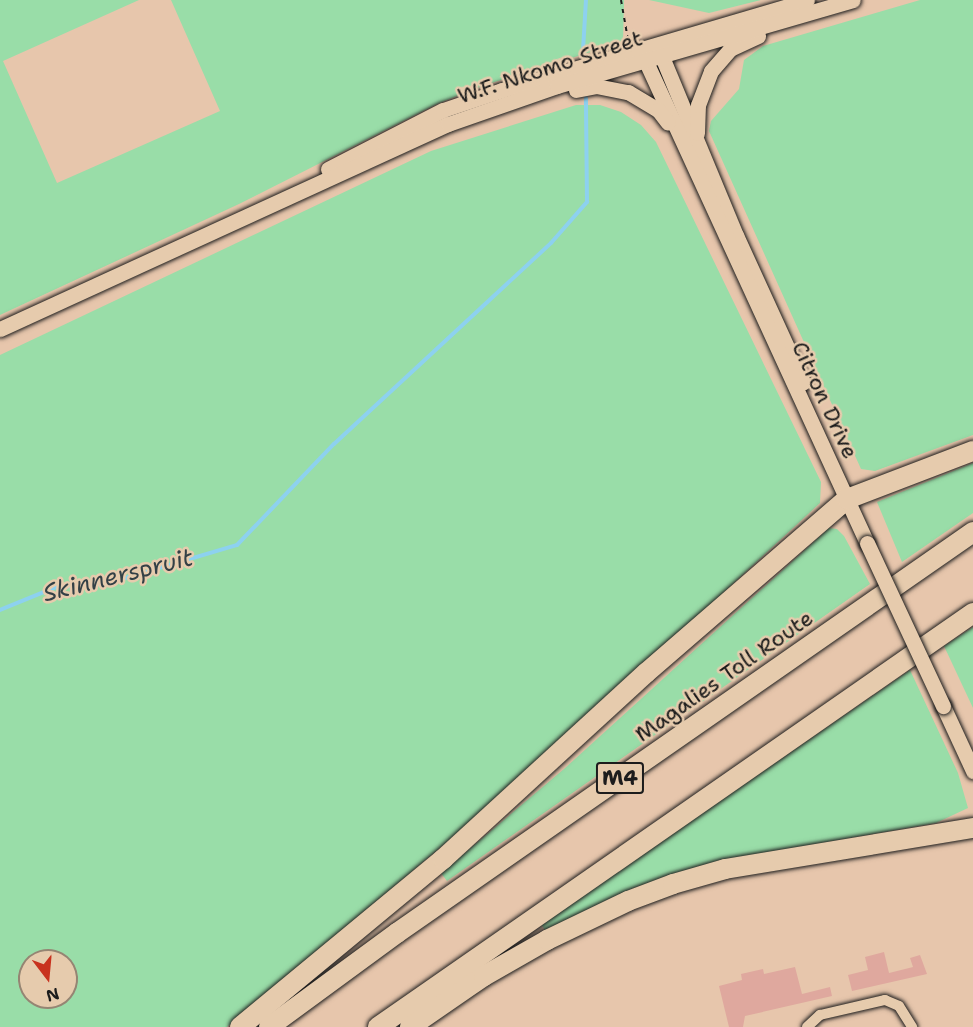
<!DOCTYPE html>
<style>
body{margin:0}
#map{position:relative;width:973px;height:1027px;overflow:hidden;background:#e7c6ac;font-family:"Shantell Sans",sans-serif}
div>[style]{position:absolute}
.green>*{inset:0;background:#99dda8}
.stream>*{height:4px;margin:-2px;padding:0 2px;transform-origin:2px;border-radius:2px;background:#8dd1ef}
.building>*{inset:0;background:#dfa89e}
.path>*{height:2px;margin-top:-1px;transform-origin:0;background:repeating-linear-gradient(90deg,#1c1c1c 0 4.5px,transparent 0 9px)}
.roads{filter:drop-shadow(0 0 2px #1c1c1c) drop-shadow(0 0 2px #1c1c1c)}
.street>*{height:10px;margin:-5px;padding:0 5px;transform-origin:5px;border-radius:5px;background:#e6cbad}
.secondary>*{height:15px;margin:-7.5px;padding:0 7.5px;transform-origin:7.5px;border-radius:7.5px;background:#e6cbad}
.highway>*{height:20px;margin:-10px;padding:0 10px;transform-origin:10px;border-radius:10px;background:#e6cbad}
.bridges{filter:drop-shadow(0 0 2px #1c1c1c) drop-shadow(0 0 2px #1c1c1c)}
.secondary-bridge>*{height:15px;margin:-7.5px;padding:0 7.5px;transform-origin:7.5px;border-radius:7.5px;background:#e6cbad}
span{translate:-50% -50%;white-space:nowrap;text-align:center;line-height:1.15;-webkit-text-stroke:5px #e6cbad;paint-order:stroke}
.shield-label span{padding:2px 4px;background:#e6cbad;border:2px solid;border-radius:4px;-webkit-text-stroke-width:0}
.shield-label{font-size:21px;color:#1c1c1c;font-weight:700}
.street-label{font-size:22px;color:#1c1c1c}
.water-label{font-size:24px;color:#334046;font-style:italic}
.north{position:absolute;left:18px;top:949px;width:60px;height:60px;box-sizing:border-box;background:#e6cbad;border:2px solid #958573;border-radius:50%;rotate:164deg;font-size:16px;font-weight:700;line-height:24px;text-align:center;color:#1c1c1c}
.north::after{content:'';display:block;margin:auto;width:21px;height:27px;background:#c8321e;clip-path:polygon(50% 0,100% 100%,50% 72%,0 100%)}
</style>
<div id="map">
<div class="green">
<div style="clip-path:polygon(0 0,139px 0,3px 61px,57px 183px,220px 111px,171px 0,624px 0,623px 42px,485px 85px,437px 104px,239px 204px,0 315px)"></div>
<div style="clip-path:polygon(649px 0,761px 0,709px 13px)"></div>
<div style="clip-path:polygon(920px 0,973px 0,973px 435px,875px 471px,861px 469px,709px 131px,711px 121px,739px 89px,744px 60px,763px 46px)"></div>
<div style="clip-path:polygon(evenodd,576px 105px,600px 105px,621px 112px,641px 125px,656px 142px,821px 482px,820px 503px,529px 773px,227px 1027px,0 1027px,0 355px,431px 151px,576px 105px,30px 961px,66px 961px,66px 997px,30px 997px,30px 961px)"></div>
<div style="clip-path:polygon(973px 463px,973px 513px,902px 562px,877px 502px)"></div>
<div style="clip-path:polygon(829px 528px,837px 529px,844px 536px,870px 584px,447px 881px,441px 873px,564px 769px)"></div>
<div style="clip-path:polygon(973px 627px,973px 708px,944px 646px)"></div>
<div style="clip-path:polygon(910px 670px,958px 773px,968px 808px,936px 823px,720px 861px,634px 888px,545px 930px,541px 924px)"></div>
</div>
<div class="stream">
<div style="left:583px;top:50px;width:50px;rotate:-86.6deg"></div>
<div style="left:0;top:610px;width:61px;rotate:-22.3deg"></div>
<div style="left:56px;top:587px;width:49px;rotate:-3.5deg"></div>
<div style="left:105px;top:584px;width:138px;rotate:-16.5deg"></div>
<div style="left:237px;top:545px;width:140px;rotate:-46.2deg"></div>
<div style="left:334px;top:444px;width:296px;rotate:-42.8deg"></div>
<div style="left:551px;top:243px;width:55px;rotate:-48.7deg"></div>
<div style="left:587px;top:202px;width:104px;rotate:-90.6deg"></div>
</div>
<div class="building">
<div style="clip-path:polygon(884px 952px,889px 973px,913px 967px,910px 958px,920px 955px,927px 974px,852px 991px,848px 975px,868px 970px,865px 957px)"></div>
<div style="clip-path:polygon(795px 967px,802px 994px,830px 987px,832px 996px,745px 1016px,743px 1027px,729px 1027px,719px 986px,742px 980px,741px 974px,763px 969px,764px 974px)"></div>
</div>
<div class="path">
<div style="left:621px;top:0;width:39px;rotate:80deg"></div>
</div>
<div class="roads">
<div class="street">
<div style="left:807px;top:1027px;width:18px;rotate:-43deg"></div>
<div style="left:820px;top:1015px;width:67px;rotate:-13deg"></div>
<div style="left:885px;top:1000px;width:15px;rotate:23deg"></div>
<div style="left:899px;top:1006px;width:25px;rotate:58deg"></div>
</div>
<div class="secondary">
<div style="left:658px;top:47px;width:204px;rotate:67.5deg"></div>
<div style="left:736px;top:235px;width:162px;rotate:65.5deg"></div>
<div style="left:642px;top:53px;width:539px;rotate:65.34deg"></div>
<div style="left:576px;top:90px;width:20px;rotate:-11deg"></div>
<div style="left:596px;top:86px;width:33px;rotate:11deg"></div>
<div style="left:628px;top:92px;width:35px;rotate:31deg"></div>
<div style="left:658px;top:110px;width:16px;rotate:52deg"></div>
<div style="left:697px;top:133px;width:28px;rotate:-88deg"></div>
<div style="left:698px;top:105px;width:36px;rotate:-69deg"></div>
<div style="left:711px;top:71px;width:29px;rotate:-49deg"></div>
<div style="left:730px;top:49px;width:31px;rotate:-25deg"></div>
<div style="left:328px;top:169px;width:129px;rotate:-27.2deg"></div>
<div style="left:443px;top:110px;width:62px;rotate:-18.7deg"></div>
<div style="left:502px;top:90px;width:318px;rotate:-16.4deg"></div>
<div style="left:0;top:329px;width:493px;rotate:-24.6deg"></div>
<div style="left:448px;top:124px;width:115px;rotate:-19.2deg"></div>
<div style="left:557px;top:86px;width:308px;rotate:-16.2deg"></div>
<div style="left:943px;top:706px;width:72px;rotate:65.2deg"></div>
</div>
<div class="highway">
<div style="left:240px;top:1027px;width:264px;rotate:-39.6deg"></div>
<div style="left:443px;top:859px;width:275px;rotate:-42.5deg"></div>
<div style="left:646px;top:673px;width:266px;rotate:-40.9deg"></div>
<div style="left:847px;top:499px;width:135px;rotate:-20.9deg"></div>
<div style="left:269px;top:1027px;width:159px;rotate:-36.3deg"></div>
<div style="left:397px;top:933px;width:702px;rotate:-34.84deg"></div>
<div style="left:378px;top:1027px;width:725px;rotate:-34.83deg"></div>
<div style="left:410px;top:1027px;width:90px;rotate:-34.6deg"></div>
<div style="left:484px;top:976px;width:73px;rotate:-29.7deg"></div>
<div style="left:547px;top:940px;width:90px;rotate:-25.7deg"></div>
<div style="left:628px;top:901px;width:48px;rotate:-20.7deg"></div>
<div style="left:673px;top:884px;width:54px;rotate:-16.1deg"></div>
<div style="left:725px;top:869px;width:251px;rotate:-9.4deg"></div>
</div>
</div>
<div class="bridges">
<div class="secondary-bridge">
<div style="left:867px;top:543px;width:180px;rotate:65deg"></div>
</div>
</div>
<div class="shield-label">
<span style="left:620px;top:778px">M4</span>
</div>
<div class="street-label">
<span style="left:550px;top:67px;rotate:-18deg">W.F. Nkomo Street</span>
<span style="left:825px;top:400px;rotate:65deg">Citron Drive</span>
<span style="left:724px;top:676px;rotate:-35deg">Magalies Toll Route</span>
</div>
<div class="water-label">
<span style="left:118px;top:576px;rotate:-14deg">Skinnerspruit</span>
</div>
<div class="north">N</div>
</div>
